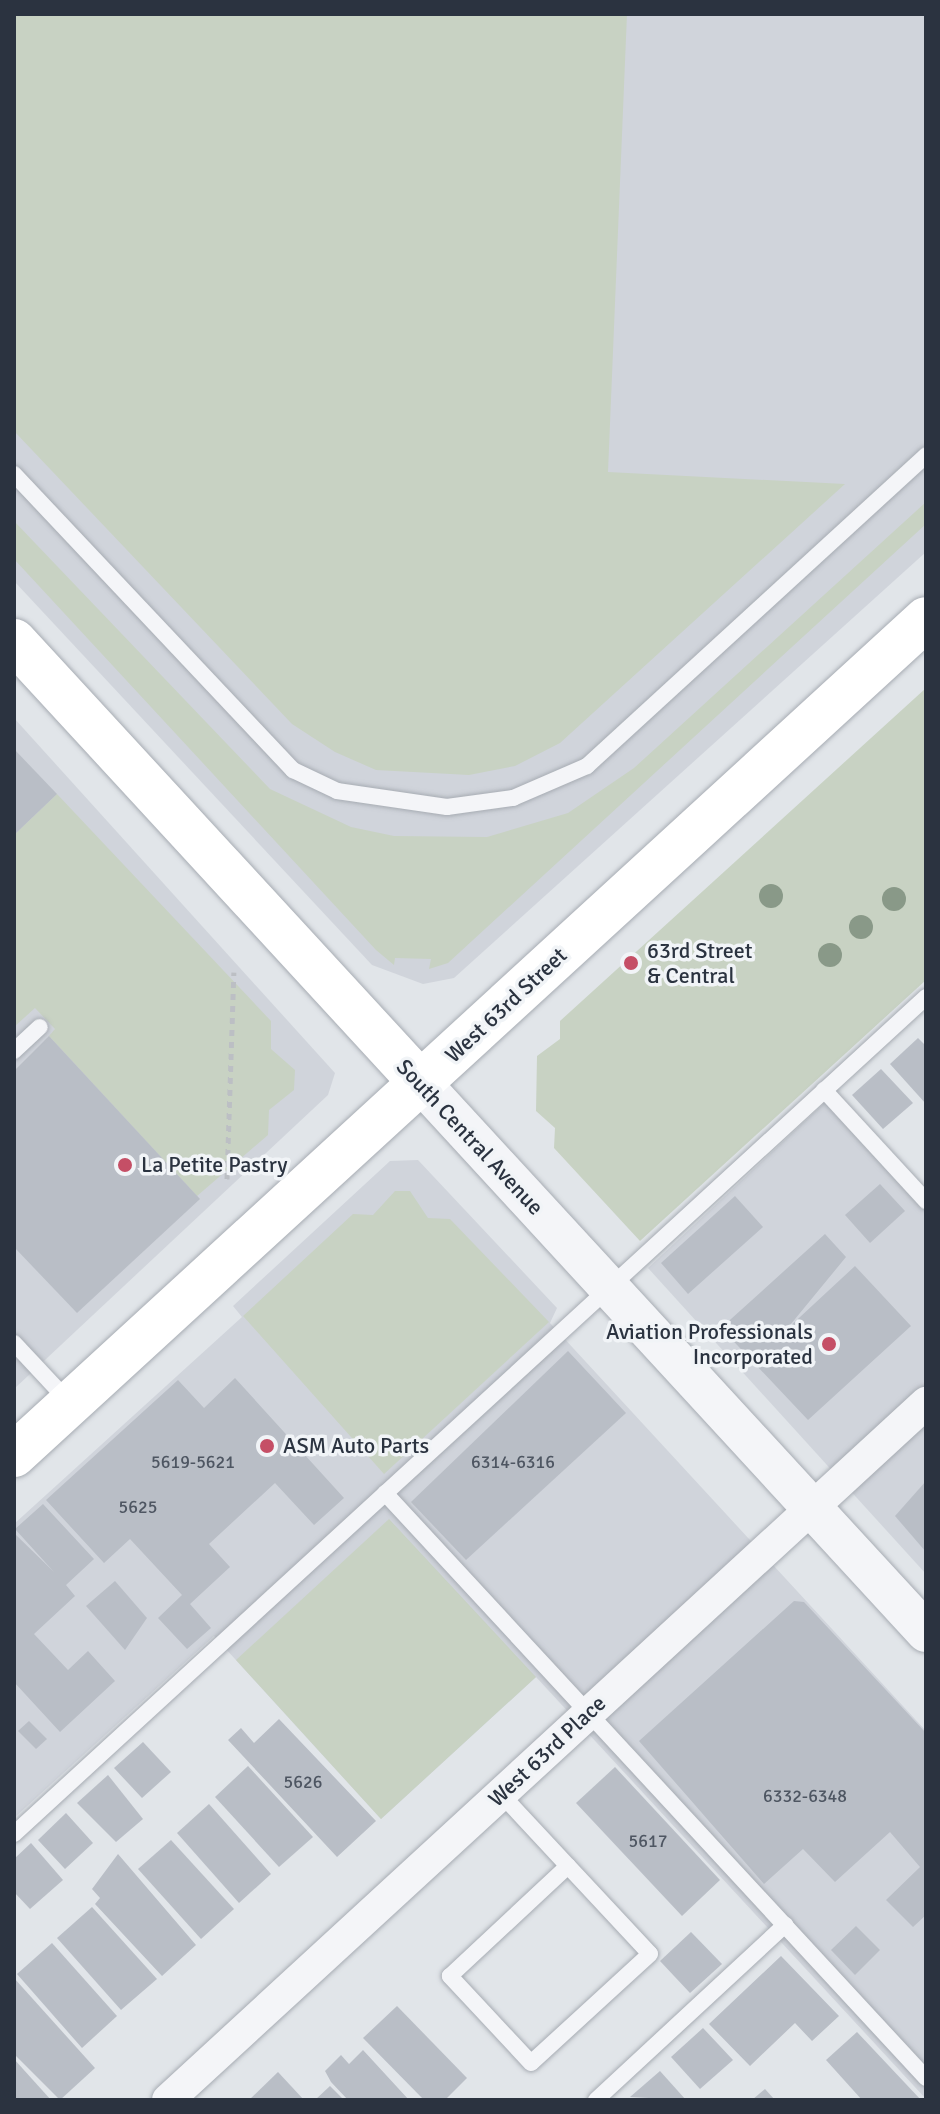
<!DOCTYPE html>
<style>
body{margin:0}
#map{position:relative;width:940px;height:2114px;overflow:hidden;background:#e1e5e9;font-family:Signika,sans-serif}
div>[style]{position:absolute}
.built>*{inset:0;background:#d0d4db}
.green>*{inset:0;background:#c8d2c3}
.building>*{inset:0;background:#b9bec6}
.path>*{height:5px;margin-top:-2.5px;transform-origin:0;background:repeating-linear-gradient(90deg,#bcbfc4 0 6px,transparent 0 12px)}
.roads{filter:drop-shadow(0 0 2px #a7acb3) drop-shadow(0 0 2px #a7acb3)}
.service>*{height:16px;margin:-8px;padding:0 8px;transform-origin:8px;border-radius:8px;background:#f4f5f8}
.minor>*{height:32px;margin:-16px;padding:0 16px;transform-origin:16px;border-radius:16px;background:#f4f5f8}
.tertiary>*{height:40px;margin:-20px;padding:0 20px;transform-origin:20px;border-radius:20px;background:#f4f5f8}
.secondary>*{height:44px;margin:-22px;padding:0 22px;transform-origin:22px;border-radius:22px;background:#fff}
.trees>*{width:24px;height:24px;margin:-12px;border-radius:50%;background:#899988}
.dots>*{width:22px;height:22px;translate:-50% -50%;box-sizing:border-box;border:4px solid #f1f4f7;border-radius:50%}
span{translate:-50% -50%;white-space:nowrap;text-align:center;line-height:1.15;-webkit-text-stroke:7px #f1f4f7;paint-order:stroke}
.number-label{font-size:18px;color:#4e5662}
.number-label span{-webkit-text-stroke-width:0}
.poi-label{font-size:22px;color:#2b3340}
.left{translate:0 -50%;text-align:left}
.right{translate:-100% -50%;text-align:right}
.street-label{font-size:22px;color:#2b3340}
.frame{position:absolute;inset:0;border:16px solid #2b3340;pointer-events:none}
</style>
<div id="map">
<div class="built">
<div style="clip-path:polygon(14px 14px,926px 14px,926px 552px,454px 978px,423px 984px,372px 965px,14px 581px)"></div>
<div style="clip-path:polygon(14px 718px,335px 1073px,328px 1095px,14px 1389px)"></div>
<div style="clip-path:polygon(834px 1094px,926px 1194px,926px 1574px,648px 1268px)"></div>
<div style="clip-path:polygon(418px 1160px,557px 1308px,550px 1323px,926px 1731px,926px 2099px,536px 1677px,381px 1819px,214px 1636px,14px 1818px,14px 1524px,242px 1317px,233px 1306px,390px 1161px)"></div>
</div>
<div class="green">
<div style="clip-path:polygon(14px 14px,627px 14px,608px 472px,845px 484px,560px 743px,515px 766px,469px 775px,376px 770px,335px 752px,292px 724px,14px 431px)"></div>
<div style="clip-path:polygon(926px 502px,926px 524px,448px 963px,429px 969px,431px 959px,395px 958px,394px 965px,376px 950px,14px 559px,14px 521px,270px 789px,351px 827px,394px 836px,487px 837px,568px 813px,634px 768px)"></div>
<div style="clip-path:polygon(926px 688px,926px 980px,640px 1241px,554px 1148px,555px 1128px,536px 1111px,537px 1056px,560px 1039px,560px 1021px)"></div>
<div style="clip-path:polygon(57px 794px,271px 1021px,271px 1049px,295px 1070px,294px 1090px,269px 1110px,268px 1135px,197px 1196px,49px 1036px,55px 1029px,35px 1008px,14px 1027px,14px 835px)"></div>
<div style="clip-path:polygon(395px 1191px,410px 1191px,428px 1218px,450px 1219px,549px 1322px,384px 1474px,243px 1316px,353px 1214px,373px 1215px)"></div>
<div style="clip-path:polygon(389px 1519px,536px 1677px,381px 1819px,236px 1660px)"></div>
</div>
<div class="building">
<div style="clip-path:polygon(14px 749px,57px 794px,14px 835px)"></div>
<div style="clip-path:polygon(49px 1036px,200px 1199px,77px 1313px,14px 1247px,14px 1071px)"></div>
<div style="clip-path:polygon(918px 1038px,926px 1046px,926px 1104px,890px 1064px)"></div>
<div style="clip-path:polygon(881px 1069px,913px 1103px,883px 1129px,852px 1095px)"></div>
<div style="clip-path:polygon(880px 1184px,905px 1211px,870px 1243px,845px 1215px)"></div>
<div style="clip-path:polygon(735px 1196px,763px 1227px,688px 1294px,661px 1263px)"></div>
<div style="clip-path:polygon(825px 1234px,846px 1257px,786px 1330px,855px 1266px,911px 1326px,808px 1420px,721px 1328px)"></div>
<div style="clip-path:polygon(568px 1351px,626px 1413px,466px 1560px,411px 1502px)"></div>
<div style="clip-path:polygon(235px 1378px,344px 1498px,314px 1525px,275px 1483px,209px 1544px,230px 1567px,190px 1604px,211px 1628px,187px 1649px,158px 1618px,182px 1595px,130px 1539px,104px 1563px,46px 1500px,178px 1380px,204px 1408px)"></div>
<div style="clip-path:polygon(926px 1481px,926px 1552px,895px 1516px)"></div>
<div style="clip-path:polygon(43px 1504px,94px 1559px,66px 1585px,75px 1596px,34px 1634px,68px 1670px,88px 1651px,115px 1681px,60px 1732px,14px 1682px,14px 1533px,54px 1572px,15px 1529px)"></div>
<div style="clip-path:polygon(115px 1581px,147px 1618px,125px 1650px,86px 1606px)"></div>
<div style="clip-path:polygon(794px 1601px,804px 1602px,926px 1733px,926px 1915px,913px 1927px,886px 1900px,920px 1867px,890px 1832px,835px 1882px,803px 1849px,764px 1884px,639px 1741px)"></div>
<div style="clip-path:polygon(279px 1719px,376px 1821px,337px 1857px,228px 1740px,241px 1728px,254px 1743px)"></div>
<div style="clip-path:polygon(29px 1721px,47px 1739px,36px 1749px,18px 1731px)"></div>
<div style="clip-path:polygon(143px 1742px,171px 1772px,142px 1798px,114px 1768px)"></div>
<div style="clip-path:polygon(248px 1766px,313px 1837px,279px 1867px,215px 1797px)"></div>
<div style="clip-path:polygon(615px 1767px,720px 1880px,682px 1916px,576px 1803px)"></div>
<div style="clip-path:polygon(108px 1775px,143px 1819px,116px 1842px,77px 1803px)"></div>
<div style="clip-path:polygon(209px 1804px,271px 1874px,239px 1903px,177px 1833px)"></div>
<div style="clip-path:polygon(66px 1813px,93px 1843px,65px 1869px,38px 1840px)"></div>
<div style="clip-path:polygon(171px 1840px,234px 1909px,201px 1939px,138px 1869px)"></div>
<div style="clip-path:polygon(31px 1843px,63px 1880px,30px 1909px,14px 1892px,14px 1859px)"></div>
<div style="clip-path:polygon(118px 1854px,196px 1945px,162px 1976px,95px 1904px,100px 1898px,92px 1889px)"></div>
<div style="clip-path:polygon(92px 1907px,157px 1979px,121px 2010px,57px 1938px)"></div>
<div style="clip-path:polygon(856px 1926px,880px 1950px,855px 1975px,831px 1950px)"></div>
<div style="clip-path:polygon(691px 1932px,722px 1964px,690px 1993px,660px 1961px)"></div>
<div style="clip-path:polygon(52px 1943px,117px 2016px,82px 2048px,17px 1974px)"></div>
<div style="clip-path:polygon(781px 1956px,839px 2016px,812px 2041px,795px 2023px,750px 2066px,709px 2024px)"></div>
<div style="clip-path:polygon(14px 1978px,95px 2068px,60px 2100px,14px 2054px)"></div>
<div style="clip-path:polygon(397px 2006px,467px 2078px,445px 2100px,424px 2100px,363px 2038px)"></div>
<div style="clip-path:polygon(703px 2028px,733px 2060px,700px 2089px,671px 2057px)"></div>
<div style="clip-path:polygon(857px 2032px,921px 2100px,862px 2100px,826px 2060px)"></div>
<div style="clip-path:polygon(363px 2050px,409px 2100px,348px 2100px,331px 2082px,325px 2071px,341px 2055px,349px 2064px)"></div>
<div style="clip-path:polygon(14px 2059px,51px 2100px,14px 2100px)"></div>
<div style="clip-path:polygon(660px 2071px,686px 2100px,630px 2097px)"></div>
<div style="clip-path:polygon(278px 2072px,304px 2100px,249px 2100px)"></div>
<div style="clip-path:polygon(330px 2086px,344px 2100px,315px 2100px)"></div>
<div style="clip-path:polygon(765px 2089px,775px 2100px,752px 2100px)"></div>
</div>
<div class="path">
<div style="left:227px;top:1179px;width:207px;rotate:-88.1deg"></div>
</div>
<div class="roads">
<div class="service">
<div style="left:14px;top:474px;width:407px;rotate:46.7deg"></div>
<div style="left:293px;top:770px;width:49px;rotate:25.5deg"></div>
<div style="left:337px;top:791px;width:111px;rotate:8.3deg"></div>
<div style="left:447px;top:807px;width:67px;rotate:-7.8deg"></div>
<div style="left:513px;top:798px;width:81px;rotate:-23.4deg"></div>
<div style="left:587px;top:766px;width:460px;rotate:-42.5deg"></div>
<div style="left:14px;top:1051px;width:35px;rotate:-43deg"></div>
<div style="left:824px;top:1090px;width:151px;rotate:47.4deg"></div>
<div style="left:14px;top:1343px;width:82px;rotate:47deg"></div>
<div style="left:385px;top:1493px;width:797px;rotate:47.24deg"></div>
<div style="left:501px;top:1794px;width:98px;rotate:47.1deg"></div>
<div style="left:568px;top:1866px;width:120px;rotate:47deg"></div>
<div style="left:650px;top:1954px;width:161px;rotate:137.5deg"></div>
<div style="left:531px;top:2063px;width:119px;rotate:-133deg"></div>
<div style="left:450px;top:1976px;width:161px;rotate:-43deg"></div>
<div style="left:14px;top:1834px;width:1238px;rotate:-42.54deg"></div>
<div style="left:596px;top:2100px;width:258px;rotate:-42.8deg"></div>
</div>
<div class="minor">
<div style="left:168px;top:2100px;width:1030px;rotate:-42.6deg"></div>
</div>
<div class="tertiary">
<div style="left:421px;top:1083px;width:746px;rotate:47.39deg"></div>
</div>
<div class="secondary">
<div style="left:14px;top:641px;width:601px;rotate:47.36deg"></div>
<div style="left:14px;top:1455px;width:1237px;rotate:-42.51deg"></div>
</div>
</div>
<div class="trees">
<div style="left:771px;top:896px"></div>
<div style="left:894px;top:899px"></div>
<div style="left:861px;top:927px"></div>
<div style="left:830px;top:955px"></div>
</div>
<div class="dots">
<div style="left:631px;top:963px;background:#c54f66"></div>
<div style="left:125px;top:1165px;background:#c54f66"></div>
<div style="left:829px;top:1344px;background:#c54f66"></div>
<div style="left:267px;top:1446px;background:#c54f66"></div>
</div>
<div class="number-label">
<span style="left:193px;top:1462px">5619-5621</span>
<span style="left:513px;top:1462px">6314-6316</span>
<span style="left:138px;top:1507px">5625</span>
<span style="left:303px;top:1782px">5626</span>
<span style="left:805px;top:1796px">6332-6348</span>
<span style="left:648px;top:1841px">5617</span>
</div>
<div class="poi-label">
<span class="left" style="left:647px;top:963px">63rd Street<br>&amp; Central</span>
<span class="left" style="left:141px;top:1165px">La Petite Pastry</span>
<span class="right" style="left:813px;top:1344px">Aviation Professionals<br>Incorporated</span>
<span class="left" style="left:283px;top:1446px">ASM Auto Parts</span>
</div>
<div class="street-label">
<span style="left:506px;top:1005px;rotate:-43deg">West 63rd Street</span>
<span style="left:470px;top:1137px;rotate:47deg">South Central Avenue</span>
<span style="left:547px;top:1751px;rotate:-43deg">West 63rd Place</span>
</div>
<div class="frame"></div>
</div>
